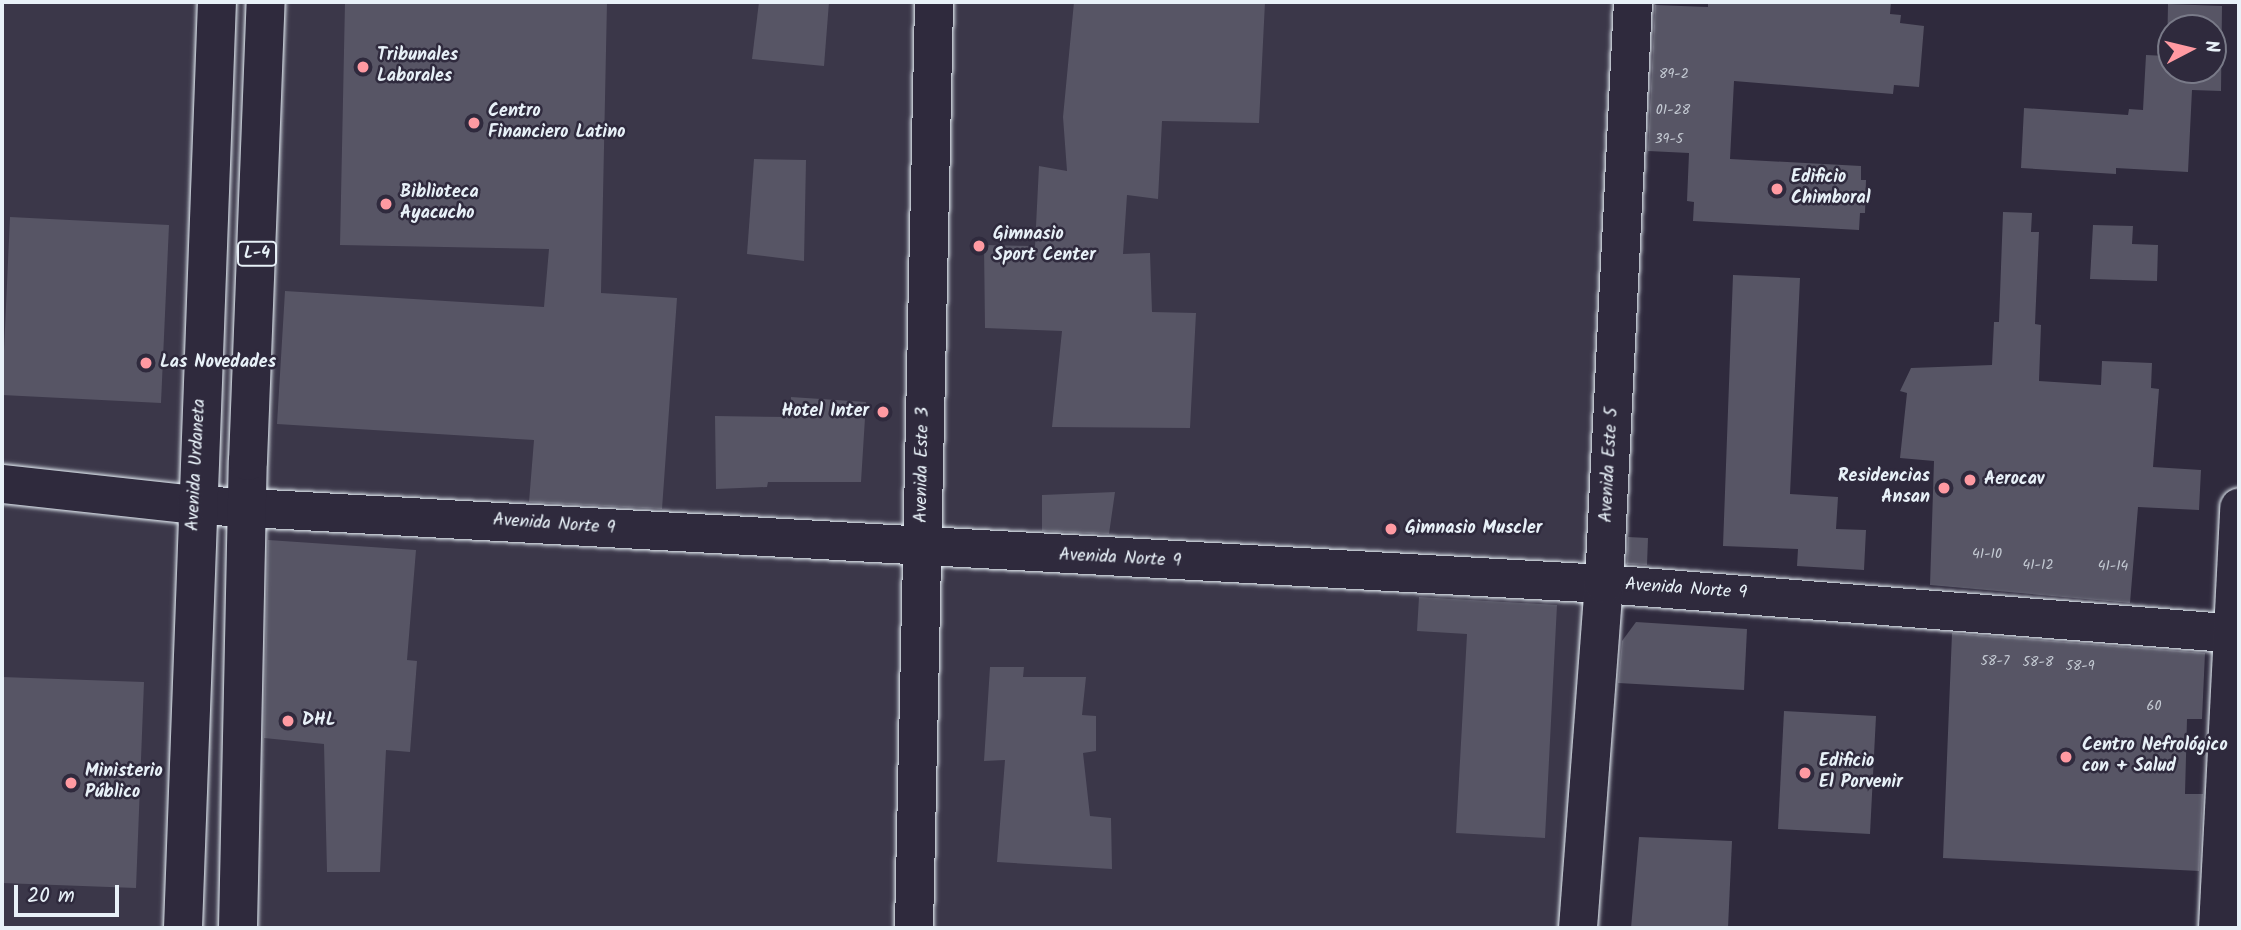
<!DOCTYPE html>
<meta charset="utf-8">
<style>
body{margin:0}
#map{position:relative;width:2241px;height:930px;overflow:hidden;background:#2f2a3d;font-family:Kalam,sans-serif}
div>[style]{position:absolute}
.built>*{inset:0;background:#3b3749}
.building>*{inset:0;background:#575565}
.roads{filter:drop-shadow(0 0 2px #e8f1f8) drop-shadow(0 0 2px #e8f1f8)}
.street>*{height:38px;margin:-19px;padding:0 19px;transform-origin:19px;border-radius:19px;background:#2f2a3d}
.primary>*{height:38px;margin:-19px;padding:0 19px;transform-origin:19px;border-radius:19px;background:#2f2a3d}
.dots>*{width:19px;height:19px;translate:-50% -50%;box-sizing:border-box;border:4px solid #2f2a3d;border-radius:50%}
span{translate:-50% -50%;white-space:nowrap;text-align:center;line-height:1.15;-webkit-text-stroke:5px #2f2a3d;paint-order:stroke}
.number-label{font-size:14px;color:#c4cad3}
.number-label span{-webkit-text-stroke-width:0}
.shield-label span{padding:2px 5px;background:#2f2a3d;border:2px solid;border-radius:5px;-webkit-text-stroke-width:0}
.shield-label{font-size:16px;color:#e8f1f8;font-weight:700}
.poi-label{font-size:18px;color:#e8f1f8;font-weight:700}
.left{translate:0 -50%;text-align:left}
.right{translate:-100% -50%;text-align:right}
.street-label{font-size:18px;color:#e8f1f8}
.frame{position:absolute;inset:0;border:4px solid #e8f1f8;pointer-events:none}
.north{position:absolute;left:2157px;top:14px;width:70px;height:70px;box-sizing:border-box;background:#2f2a3d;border:2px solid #797a88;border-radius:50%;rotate:83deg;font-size:19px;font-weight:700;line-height:28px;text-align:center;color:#e8f1f8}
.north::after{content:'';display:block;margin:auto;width:24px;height:32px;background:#ff9aa2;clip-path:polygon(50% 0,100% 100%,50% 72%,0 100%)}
.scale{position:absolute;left:14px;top:885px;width:105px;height:32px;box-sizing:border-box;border:4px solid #e8f1f8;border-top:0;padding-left:9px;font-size:21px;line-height:24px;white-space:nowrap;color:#e8f1f8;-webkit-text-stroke:5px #2f2a3d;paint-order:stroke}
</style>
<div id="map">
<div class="built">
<div style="clip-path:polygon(2px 2px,1617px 2px,1573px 928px,2px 928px)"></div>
</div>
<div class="building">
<div style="clip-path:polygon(345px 2px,607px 2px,601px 293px,677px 298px,662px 509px,529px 502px,534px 440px,277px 424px,285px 291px,544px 307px,549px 249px,340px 245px)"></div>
<div style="clip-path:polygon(759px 2px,829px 2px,824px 66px,752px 59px)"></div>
<div style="clip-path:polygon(1074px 2px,1265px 2px,1259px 123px,1162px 121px,1158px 199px,1127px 195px,1123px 254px,1150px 253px,1152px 312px,1196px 313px,1190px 428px,1052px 427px,1062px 331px,985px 328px,984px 245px,1035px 246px,1039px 166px,1067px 171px,1063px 117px)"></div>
<div style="clip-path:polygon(1708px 2px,1891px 2px,1890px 14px,1901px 15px,1900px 23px,1924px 26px,1919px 87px,1894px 85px,1893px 94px,1734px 81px,1730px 159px,1861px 166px,1861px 180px,1866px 180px,1865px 213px,1860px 213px,1859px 230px,1693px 221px,1694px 202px,1687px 201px,1689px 153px,1648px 151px,1655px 5px,1708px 7px)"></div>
<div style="clip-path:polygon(evenodd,2168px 4px,2222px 6px,2221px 91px,2192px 90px,2188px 172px,2116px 168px,2116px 174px,2021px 168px,2024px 108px,2128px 115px,2129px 109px,2143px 110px,2146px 55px,2167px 56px,2168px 4px,2171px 28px,2213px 28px,2213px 70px,2171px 70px,2171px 28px)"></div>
<div style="clip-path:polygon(754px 159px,806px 160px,804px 261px,747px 254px)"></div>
<div style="clip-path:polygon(2003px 212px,2032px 213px,2031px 232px,2039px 232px,2035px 324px,2041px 325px,2039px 381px,2101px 385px,2102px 361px,2152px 363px,2151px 388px,2159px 389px,2153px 467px,2201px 470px,2199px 510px,2138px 507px,2130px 603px,1930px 585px,1934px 461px,1900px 458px,1907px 393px,1900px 391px,1911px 368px,1992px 365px,1994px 322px,1999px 322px)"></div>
<div style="clip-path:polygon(10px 217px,169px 225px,161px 403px,2px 395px)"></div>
<div style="clip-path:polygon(2093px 225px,2133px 226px,2132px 244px,2158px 245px,2157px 281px,2090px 279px)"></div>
<div style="clip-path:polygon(1733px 275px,1800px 278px,1790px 494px,1838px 497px,1836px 529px,1866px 530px,1864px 570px,1797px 566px,1798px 549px,1723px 546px)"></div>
<div style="clip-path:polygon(791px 397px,866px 402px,861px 482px,768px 482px,767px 487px,716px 489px,715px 416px,790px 417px)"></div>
<div style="clip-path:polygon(1115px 492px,1109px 534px,1042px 531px,1042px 495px)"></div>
<div style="clip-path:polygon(1628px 537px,1648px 538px,1647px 565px,1627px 564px)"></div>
<div style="clip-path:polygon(268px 540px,416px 550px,407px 660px,417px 661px,410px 752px,386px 750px,380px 872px,327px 872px,324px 744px,264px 738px)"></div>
<div style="clip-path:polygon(1419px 597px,1557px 605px,1545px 838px,1456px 833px,1467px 634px,1417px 631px)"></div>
<div style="clip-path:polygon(1636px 622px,1747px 629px,1744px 690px,1618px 683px,1622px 641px)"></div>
<div style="clip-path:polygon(1952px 633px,2205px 653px,2202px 719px,2187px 719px,2185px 794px,2203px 794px,2199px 871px,1943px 858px)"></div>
<div style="clip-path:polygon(990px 667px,1024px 667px,1023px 677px,1086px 677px,1082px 715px,1096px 716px,1096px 751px,1083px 753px,1090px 816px,1111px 818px,1112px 869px,997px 862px,1005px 760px,984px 761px)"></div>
<div style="clip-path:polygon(2px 677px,144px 682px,136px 888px,2px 883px)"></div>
<div style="clip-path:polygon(1784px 711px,1876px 716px,1870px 834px,1778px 829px)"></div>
<div style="clip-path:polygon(1639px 837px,1732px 841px,1728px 928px,1631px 928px)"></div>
</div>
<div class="roads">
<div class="street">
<div style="left:2px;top:484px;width:195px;rotate:6.2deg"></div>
<div style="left:196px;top:505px;width:1410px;rotate:3.21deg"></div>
<div style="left:1604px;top:584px;width:637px;rotate:4.5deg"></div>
<div style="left:914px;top:928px;width:926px;rotate:-88.76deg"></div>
<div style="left:1578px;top:928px;width:345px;rotate:-85.7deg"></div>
<div style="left:1604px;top:584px;width:583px;rotate:-87.15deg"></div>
<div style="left:2218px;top:928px;width:421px;rotate:-87.1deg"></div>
</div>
<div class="primary">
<div style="left:183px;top:928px;width:927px;rotate:-87.9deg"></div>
<div style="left:238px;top:928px;width:467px;rotate:-88.8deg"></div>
<div style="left:248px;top:461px;width:459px;rotate:-87.8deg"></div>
</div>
</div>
<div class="dots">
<div style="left:363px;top:67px;background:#ff9aa2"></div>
<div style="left:474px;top:123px;background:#ff9aa2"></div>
<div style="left:1777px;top:189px;background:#ff9aa2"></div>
<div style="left:386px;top:204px;background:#ff9aa2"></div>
<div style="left:979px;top:246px;background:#ff9aa2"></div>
<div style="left:146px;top:363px;background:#ff9aa2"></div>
<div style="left:883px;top:412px;background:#ff9aa2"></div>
<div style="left:1970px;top:480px;background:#ff9aa2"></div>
<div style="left:1944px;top:488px;background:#ff9aa2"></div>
<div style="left:1391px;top:529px;background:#ff9aa2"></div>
<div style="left:288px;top:721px;background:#ff9aa2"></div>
<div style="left:2066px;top:757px;background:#ff9aa2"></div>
<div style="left:1805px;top:773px;background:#ff9aa2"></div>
<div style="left:71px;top:783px;background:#ff9aa2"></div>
</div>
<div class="number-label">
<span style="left:1674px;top:74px">89-2</span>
<span style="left:1673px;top:110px">01-28</span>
<span style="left:1669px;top:139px">39-5</span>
<span style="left:1987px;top:554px">41-10</span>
<span style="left:2038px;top:565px">41-12</span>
<span style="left:2113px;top:566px">41-14</span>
<span style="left:1995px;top:661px">58-7</span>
<span style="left:2038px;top:662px">58-8</span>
<span style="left:2080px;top:666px">58-9</span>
<span style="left:2154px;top:706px">60</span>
</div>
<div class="shield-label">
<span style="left:257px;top:254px">L-4</span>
</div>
<div class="poi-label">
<span class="left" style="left:377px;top:67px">Tribunales<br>Laborales</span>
<span class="left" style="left:488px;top:123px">Centro<br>Financiero Latino</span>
<span class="left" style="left:1791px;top:189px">Edificio<br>Chimboral</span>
<span class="left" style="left:400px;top:204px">Biblioteca<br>Ayacucho</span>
<span class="left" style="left:993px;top:246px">Gimnasio<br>Sport Center</span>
<span class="left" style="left:160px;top:363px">Las Novedades</span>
<span class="right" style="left:869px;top:412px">Hotel Inter</span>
<span class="right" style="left:1930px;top:488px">Residencias<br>Ansan</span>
<span class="left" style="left:1984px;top:480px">Aerocav</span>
<span class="left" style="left:1405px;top:529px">Gimnasio Muscler</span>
<span class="left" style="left:302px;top:721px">DHL</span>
<span class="left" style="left:2082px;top:757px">Centro Nefrológico<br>con + Salud</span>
<span class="left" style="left:1819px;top:773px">Edificio<br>El Porvenir</span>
<span class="left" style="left:85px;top:783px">Ministerio<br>Público</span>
</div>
<div class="street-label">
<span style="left:197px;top:465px;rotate:-87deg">Avenida Urdaneta</span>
<span style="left:923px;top:465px;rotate:-89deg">Avenida Este 3</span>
<span style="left:1610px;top:465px;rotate:-87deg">Avenida Este 5</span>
<span style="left:554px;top:525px;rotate:4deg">Avenida Norte 9</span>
<span style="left:1120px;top:559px;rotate:3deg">Avenida Norte 9</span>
<span style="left:1686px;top:590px;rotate:4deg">Avenida Norte 9</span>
</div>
<div class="frame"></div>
<div class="north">N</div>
<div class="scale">20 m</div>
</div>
